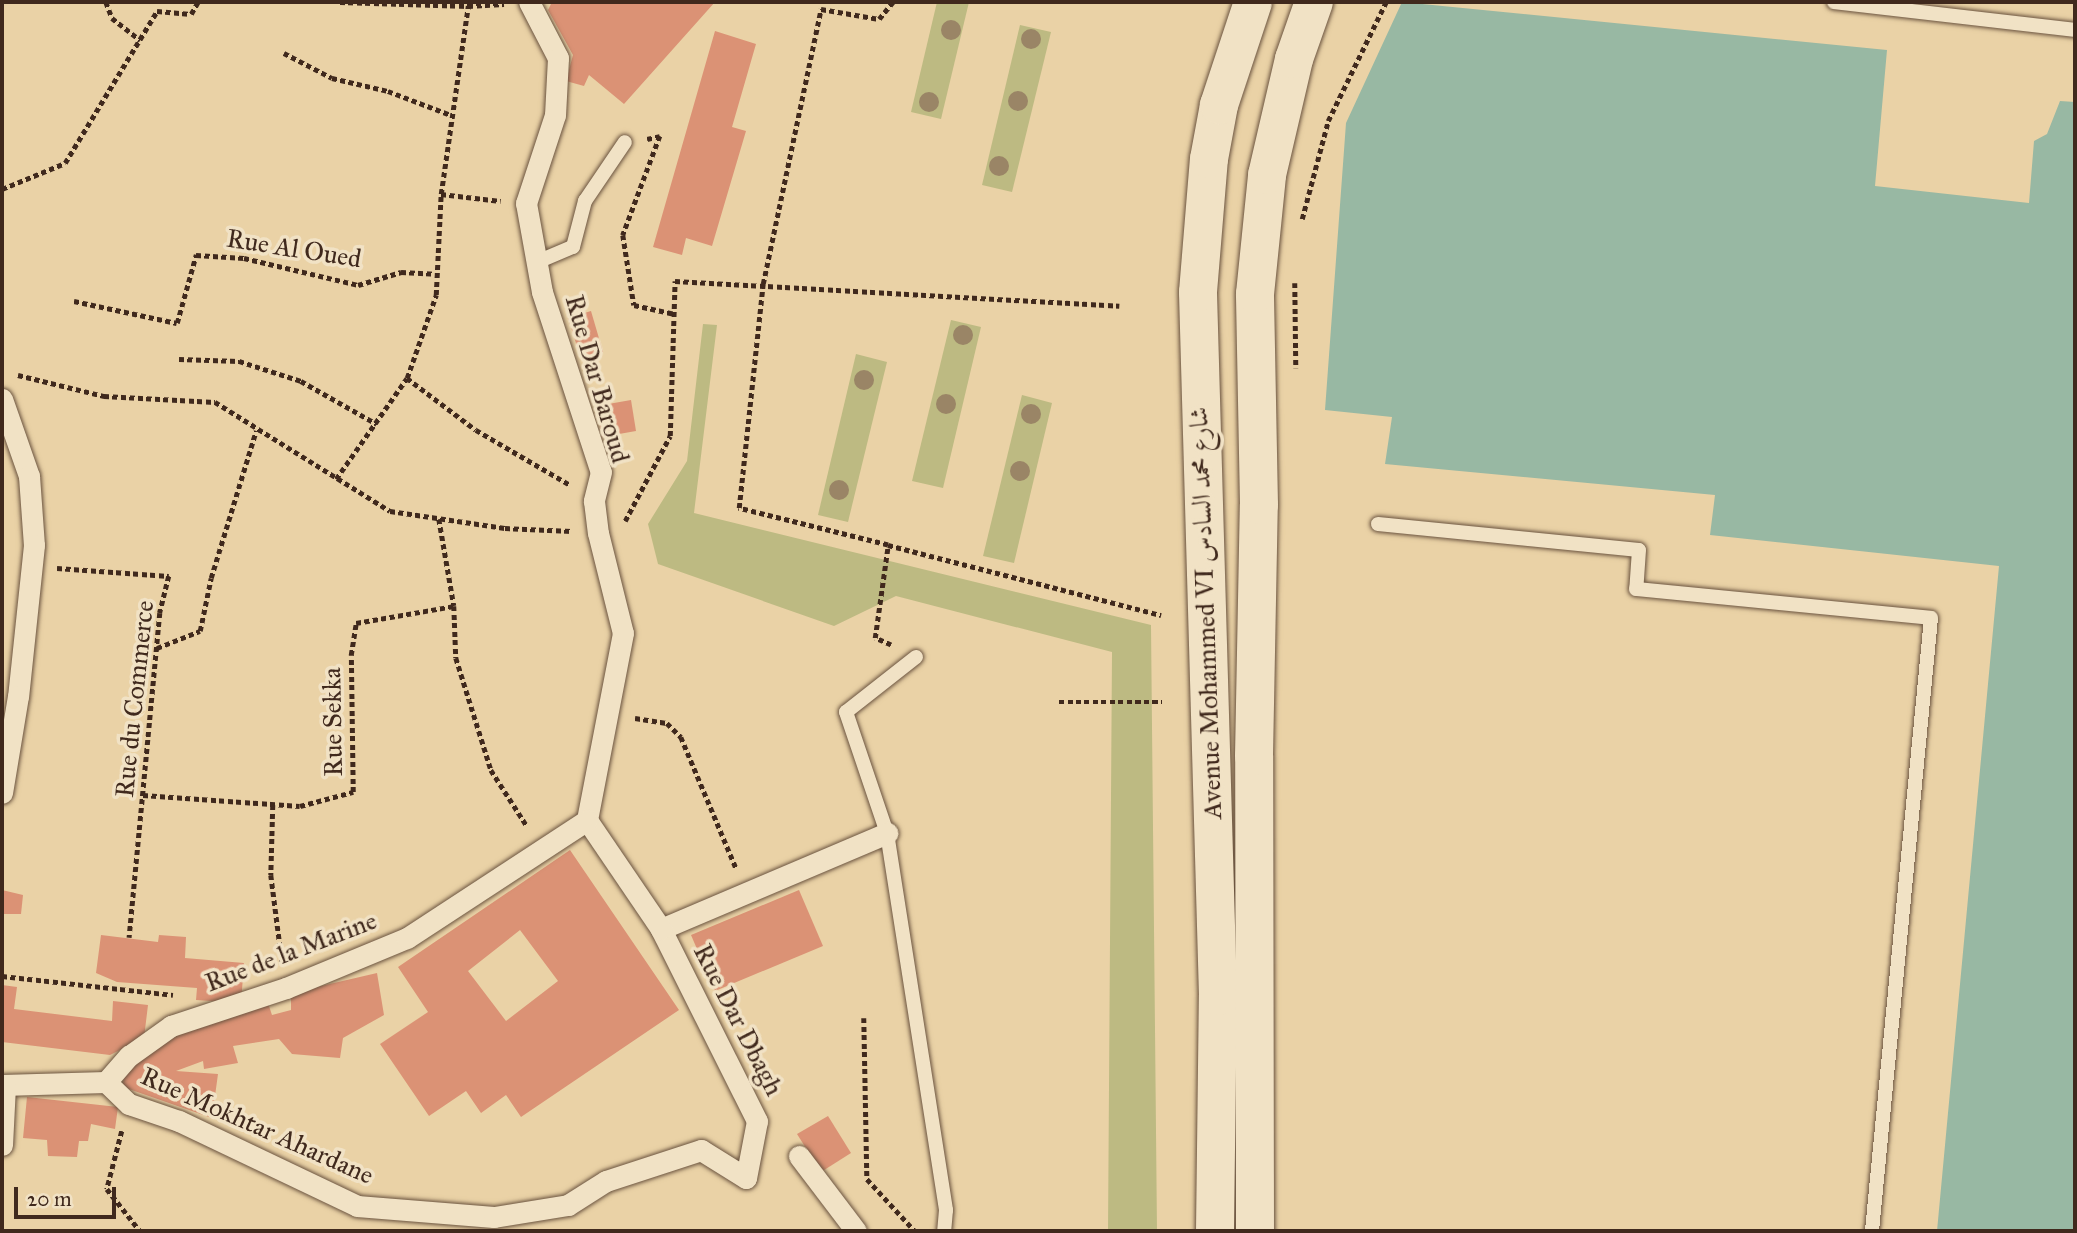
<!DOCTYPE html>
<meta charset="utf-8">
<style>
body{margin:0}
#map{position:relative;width:2077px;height:1233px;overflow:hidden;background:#ead2a6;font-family:"IM FELL Great Primer",Amiri,serif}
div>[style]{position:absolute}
.green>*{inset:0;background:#bdba82}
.water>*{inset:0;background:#98b8a3}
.building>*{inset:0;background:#db9275}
.path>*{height:4.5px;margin-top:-2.25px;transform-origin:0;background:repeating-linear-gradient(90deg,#40291d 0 5px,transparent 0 8.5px)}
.roads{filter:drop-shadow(0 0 2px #6a533f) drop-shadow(0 0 2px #6a533f)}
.service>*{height:14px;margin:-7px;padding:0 7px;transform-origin:7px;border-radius:7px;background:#f1e2c5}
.pedestrian>*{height:21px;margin:-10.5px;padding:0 10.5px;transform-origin:10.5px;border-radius:10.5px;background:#f1e2c5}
.secondary>*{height:38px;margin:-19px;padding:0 19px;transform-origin:19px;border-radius:19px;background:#f1e2c5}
.trees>*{width:20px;height:20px;margin:-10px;border-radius:50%;background:#9a8566}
span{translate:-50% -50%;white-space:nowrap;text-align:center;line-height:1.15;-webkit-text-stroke:7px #f1e2c5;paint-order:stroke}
.street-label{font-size:26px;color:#40291d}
.frame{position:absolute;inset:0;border:4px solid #40291d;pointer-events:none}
.scale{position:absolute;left:14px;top:1187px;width:102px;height:32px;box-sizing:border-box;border:4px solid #40291d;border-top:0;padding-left:9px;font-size:21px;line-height:24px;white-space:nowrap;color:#40291d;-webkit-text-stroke:5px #f1e2c5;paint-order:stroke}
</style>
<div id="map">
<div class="green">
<div style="clip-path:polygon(937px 2px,969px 2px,941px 119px,911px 112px)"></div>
<div style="clip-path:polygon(1020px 25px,1051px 32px,1012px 192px,982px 185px)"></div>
<div style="clip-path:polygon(951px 320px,981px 327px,943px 488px,912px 481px)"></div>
<div style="clip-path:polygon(703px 324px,717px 325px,694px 513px,1151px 625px,1157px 1231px,1108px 1231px,1112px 652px,896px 596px,834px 626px,658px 564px,648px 524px,687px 461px)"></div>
<div style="clip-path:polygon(856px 354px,887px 362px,848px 522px,818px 515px)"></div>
<div style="clip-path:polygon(1022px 395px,1052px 403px,1014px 563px,983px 556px)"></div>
</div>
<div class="water">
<div style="clip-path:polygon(1402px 2px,1887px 50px,1875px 186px,2029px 203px,2034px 141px,2047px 134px,2060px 101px,2075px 102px,2075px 1231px,1937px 1231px,1999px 566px,1710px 535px,1715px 495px,1385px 464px,1392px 417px,1325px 410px,1346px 123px)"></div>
</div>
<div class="building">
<div style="clip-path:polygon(552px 2px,715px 2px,624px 104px,589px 75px,584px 86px,566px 81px,573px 55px,548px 10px)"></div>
<div style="clip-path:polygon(715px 31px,756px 44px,732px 127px,746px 131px,712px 246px,686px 238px,682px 255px,653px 247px)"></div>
<div style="clip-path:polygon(591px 311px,603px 352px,581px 359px,568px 318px)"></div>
<div style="clip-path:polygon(631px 400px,636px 431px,602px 437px,597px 406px)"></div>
<div style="clip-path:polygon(evenodd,570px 850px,679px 1010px,521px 1117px,506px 1095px,481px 1113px,466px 1091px,429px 1116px,380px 1044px,428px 1012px,398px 967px,570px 850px,520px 930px,558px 981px,506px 1021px,468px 971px,520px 930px)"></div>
<div style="clip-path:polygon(2px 890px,23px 895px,21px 914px,2px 914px)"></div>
<div style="clip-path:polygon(799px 890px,823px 946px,715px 991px,691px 935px)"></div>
<div style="clip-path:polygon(101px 935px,158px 942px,159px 935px,186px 937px,185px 958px,244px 963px,241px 1003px,196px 1000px,197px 988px,117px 982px,96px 973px)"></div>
<div style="clip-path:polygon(377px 973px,384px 1015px,343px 1038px,340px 1058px,292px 1054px,279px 1039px,233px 1046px,238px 1063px,204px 1069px,203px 1061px,176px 1071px,218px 1074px,212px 1118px,123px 1087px,124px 1069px,190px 1025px,267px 1000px,272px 1015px,291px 1010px,291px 993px)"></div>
<div style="clip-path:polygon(2px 985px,17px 987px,14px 1009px,112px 1021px,113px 1001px,148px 1005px,144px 1038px,110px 1055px,2px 1042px)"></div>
<div style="clip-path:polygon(27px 1097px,118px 1107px,115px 1129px,91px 1124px,88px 1141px,79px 1141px,77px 1157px,48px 1156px,47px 1140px,23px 1138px)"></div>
<div style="clip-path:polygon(828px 1116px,851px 1153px,821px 1172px,797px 1134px)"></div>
</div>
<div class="path">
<div style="left:106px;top:2px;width:17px;rotate:69deg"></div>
<div style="left:112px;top:18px;width:36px;rotate:38deg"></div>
<div style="left:340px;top:2px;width:128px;rotate:1.8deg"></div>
<div style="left:284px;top:53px;width:54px;rotate:27.5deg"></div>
<div style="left:332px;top:78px;width:57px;rotate:13.1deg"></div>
<div style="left:388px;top:91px;width:67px;rotate:20.9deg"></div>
<div style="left:647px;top:139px;width:13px;rotate:-13deg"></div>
<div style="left:660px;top:136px;width:106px;rotate:110.5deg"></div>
<div style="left:623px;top:235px;width:71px;rotate:81.1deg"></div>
<div style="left:634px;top:305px;width:42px;rotate:12.4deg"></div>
<div style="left:2px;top:189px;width:68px;rotate:-22.4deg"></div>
<div style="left:65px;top:163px;width:178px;rotate:-58.8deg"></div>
<div style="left:157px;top:11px;width:34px;rotate:5deg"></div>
<div style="left:191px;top:14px;width:14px;rotate:-60deg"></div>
<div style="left:441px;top:194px;width:60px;rotate:6.7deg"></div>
<div style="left:1302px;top:219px;width:101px;rotate:-75.1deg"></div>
<div style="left:1328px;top:121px;width:132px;rotate:-64deg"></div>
<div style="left:1295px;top:283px;width:85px;rotate:89.3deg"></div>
<div style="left:74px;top:301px;width:105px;rotate:12.1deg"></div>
<div style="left:177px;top:323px;width:71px;rotate:-74.4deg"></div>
<div style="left:196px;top:255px;width:48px;rotate:3.6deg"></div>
<div style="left:244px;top:258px;width:117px;rotate:13.3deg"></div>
<div style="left:358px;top:285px;width:45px;rotate:-16.8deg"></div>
<div style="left:401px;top:272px;width:34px;rotate:3deg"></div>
<div style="left:179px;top:359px;width:60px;rotate:1.9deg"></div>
<div style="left:239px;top:361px;width:65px;rotate:17.9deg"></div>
<div style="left:301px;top:381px;width:87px;rotate:29.5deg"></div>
<div style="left:18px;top:375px;width:89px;rotate:13.7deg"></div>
<div style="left:104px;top:396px;width:111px;rotate:3.1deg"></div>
<div style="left:215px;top:402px;width:206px;rotate:31.9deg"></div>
<div style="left:390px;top:511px;width:116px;rotate:8.4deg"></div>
<div style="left:505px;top:528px;width:67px;rotate:2.6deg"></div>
<div style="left:407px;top:378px;width:86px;rotate:37deg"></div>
<div style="left:476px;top:430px;width:109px;rotate:30.3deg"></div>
<div style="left:336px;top:479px;width:123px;rotate:-54.9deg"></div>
<div style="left:407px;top:378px;width:88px;rotate:-70.7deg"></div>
<div style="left:436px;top:295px;width:101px;rotate:-87.2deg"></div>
<div style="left:441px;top:194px;width:190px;rotate:-81.8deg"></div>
<div style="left:468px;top:6px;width:36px;rotate:-3deg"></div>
<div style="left:439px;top:519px;width:88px;rotate:80.2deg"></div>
<div style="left:454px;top:606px;width:52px;rotate:87.8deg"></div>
<div style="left:456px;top:658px;width:117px;rotate:72.6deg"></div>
<div style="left:491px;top:770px;width:67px;rotate:57.3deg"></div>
<div style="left:625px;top:521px;width:96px;rotate:-62.1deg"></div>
<div style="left:670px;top:436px;width:155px;rotate:-88.2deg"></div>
<div style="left:675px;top:281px;width:445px;rotate:3.2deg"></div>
<div style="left:888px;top:545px;width:154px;rotate:-166.1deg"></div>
<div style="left:739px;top:508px;width:225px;rotate:-83.9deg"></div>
<div style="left:763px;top:284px;width:281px;rotate:-78.1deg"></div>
<div style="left:821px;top:9px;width:59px;rotate:9.8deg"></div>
<div style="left:879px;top:19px;width:22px;rotate:-51deg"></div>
<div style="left:57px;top:568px;width:112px;rotate:4.1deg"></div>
<div style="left:169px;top:576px;width:38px;rotate:104deg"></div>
<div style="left:160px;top:613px;width:326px;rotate:95.4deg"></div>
<div style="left:891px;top:645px;width:17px;rotate:-156deg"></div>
<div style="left:875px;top:638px;width:94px;rotate:-82deg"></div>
<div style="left:888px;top:545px;width:282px;rotate:14.4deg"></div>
<div style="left:157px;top:648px;width:46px;rotate:-21.6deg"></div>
<div style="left:200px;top:631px;width:54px;rotate:-78.3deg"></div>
<div style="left:211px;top:578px;width:154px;rotate:-73deg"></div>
<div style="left:1059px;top:702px;width:103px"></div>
<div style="left:635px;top:718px;width:32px;rotate:9deg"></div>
<div style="left:667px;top:723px;width:20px;rotate:45deg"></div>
<div style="left:681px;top:737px;width:142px;rotate:67.2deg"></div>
<div style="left:143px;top:795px;width:157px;rotate:4deg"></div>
<div style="left:300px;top:806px;width:55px;rotate:-14.8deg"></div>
<div style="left:353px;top:792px;width:137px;rotate:-90.8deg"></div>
<div style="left:351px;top:655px;width:32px;rotate:-81deg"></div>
<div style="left:356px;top:623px;width:99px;rotate:-9.8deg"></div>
<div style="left:273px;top:805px;width:70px;rotate:91.6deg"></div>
<div style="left:271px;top:875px;width:87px;rotate:82.7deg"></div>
<div style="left:2px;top:976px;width:172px;rotate:6.3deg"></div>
<div style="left:864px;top:1018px;width:161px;rotate:88.9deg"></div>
<div style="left:867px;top:1179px;width:71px;rotate:47.3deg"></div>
<div style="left:122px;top:1131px;width:60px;rotate:104.5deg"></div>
<div style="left:107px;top:1189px;width:53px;rotate:51.8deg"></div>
</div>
<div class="roads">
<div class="service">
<div style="left:1834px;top:2px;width:243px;rotate:6.6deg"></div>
<div style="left:537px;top:262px;width:39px;rotate:-23deg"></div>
<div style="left:573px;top:247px;width:48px;rotate:-75.4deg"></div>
<div style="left:585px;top:201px;width:71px;rotate:-55.9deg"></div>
<div style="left:1378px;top:524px;width:262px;rotate:5.7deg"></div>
<div style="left:1639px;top:550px;width:39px;rotate:94deg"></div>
<div style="left:1636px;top:589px;width:296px;rotate:5.6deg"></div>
<div style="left:1931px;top:618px;width:616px;rotate:95.5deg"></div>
<div style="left:916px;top:657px;width:89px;rotate:141.8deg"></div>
<div style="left:846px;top:712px;width:128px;rotate:71.3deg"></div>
<div style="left:887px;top:833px;width:382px;rotate:81.1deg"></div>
<div style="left:946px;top:1210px;width:21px;rotate:95deg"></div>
</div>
<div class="pedestrian">
<div style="left:529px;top:2px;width:63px;rotate:62.6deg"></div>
<div style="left:558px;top:58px;width:57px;rotate:93deg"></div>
<div style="left:555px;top:115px;width:93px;rotate:108.2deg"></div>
<div style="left:526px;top:203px;width:90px;rotate:79.8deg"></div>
<div style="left:542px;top:292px;width:189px;rotate:71.9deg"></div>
<div style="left:601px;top:472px;width:30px;rotate:104deg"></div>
<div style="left:594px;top:501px;width:32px;rotate:83deg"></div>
<div style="left:598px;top:533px;width:103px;rotate:76deg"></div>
<div style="left:623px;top:633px;width:190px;rotate:100.9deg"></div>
<div style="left:2px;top:399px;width:82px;rotate:70.7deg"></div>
<div style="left:29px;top:476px;width:69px;rotate:85.9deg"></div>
<div style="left:34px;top:545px;width:152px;rotate:96deg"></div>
<div style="left:18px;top:696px;width:98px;rotate:99.4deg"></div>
<div style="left:661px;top:929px;width:246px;rotate:-23deg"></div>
<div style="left:106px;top:1082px;width:32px;rotate:44deg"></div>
<div style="left:129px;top:1104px;width:53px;rotate:18.8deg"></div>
<div style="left:179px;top:1121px;width:197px;rotate:25.5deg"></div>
<div style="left:357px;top:1206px;width:137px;rotate:4.6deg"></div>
<div style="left:494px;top:1217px;width:75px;rotate:-9.2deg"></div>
<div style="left:568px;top:1205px;width:45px;rotate:-32.3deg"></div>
<div style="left:606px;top:1181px;width:100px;rotate:-18.1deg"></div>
<div style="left:701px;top:1150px;width:53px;rotate:31.9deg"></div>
<div style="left:746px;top:1178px;width:58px;rotate:-79.1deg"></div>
<div style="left:757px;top:1121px;width:215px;rotate:-116.6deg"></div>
<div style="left:661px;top:929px;width:132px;rotate:-124.2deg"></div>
<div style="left:2px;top:1085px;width:104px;rotate:-1.7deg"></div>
<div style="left:106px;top:1082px;width:35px;rotate:-49deg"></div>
<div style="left:129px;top:1056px;width:52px;rotate:-35.5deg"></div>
<div style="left:171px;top:1026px;width:121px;rotate:-18.3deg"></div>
<div style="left:286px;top:988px;width:131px;rotate:-22.5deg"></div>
<div style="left:407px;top:938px;width:215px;rotate:-33.2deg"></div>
<div style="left:2px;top:1145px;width:60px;rotate:-87.1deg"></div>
<div style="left:799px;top:1156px;width:94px;rotate:52.8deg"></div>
</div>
<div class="secondary">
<div style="left:1215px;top:1231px;width:235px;rotate:-89.3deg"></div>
<div style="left:1218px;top:996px;width:704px;rotate:-91.63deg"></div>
<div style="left:1198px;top:292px;width:133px;rotate:-85.3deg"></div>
<div style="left:1209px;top:159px;width:55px;rotate:-79.5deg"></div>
<div style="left:1219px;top:105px;width:108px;rotate:-71.7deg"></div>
<div style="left:1255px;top:1231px;width:475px;rotate:-90.1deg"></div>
<div style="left:1254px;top:756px;width:251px;rotate:-88.9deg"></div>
<div style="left:1259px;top:505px;width:211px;rotate:-91.1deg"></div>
<div style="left:1255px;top:294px;width:120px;rotate:-84.2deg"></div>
<div style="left:1267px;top:175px;width:119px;rotate:-76.9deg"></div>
<div style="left:1294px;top:59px;width:60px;rotate:-70.7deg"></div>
</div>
</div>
<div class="trees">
<div style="left:951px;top:30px"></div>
<div style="left:1031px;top:39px"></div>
<div style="left:1018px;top:101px"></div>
<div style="left:929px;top:102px"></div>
<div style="left:999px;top:166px"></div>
<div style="left:963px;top:335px"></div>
<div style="left:864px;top:380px"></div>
<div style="left:946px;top:404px"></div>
<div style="left:1031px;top:414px"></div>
<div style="left:1020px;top:471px"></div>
<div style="left:839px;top:490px"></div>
</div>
<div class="street-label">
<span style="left:294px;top:249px;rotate:9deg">Rue Al Oued</span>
<span style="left:597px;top:379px;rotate:74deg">Rue Dar Baroud</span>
<span style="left:1206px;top:613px;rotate:-92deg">Avenue Mohammed VI شارع محمد السادس</span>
<span style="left:135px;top:699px;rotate:-84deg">Rue du Commerce</span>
<span style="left:333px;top:722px;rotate:-91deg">Rue Sekka</span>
<span style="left:291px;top:952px;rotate:-21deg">Rue de la Marine</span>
<span style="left:738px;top:1020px;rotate:63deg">Rue Dar Dbagh</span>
<span style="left:257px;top:1126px;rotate:24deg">Rue Mokhtar Ahardane</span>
</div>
<div class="frame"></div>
<div class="scale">20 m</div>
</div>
